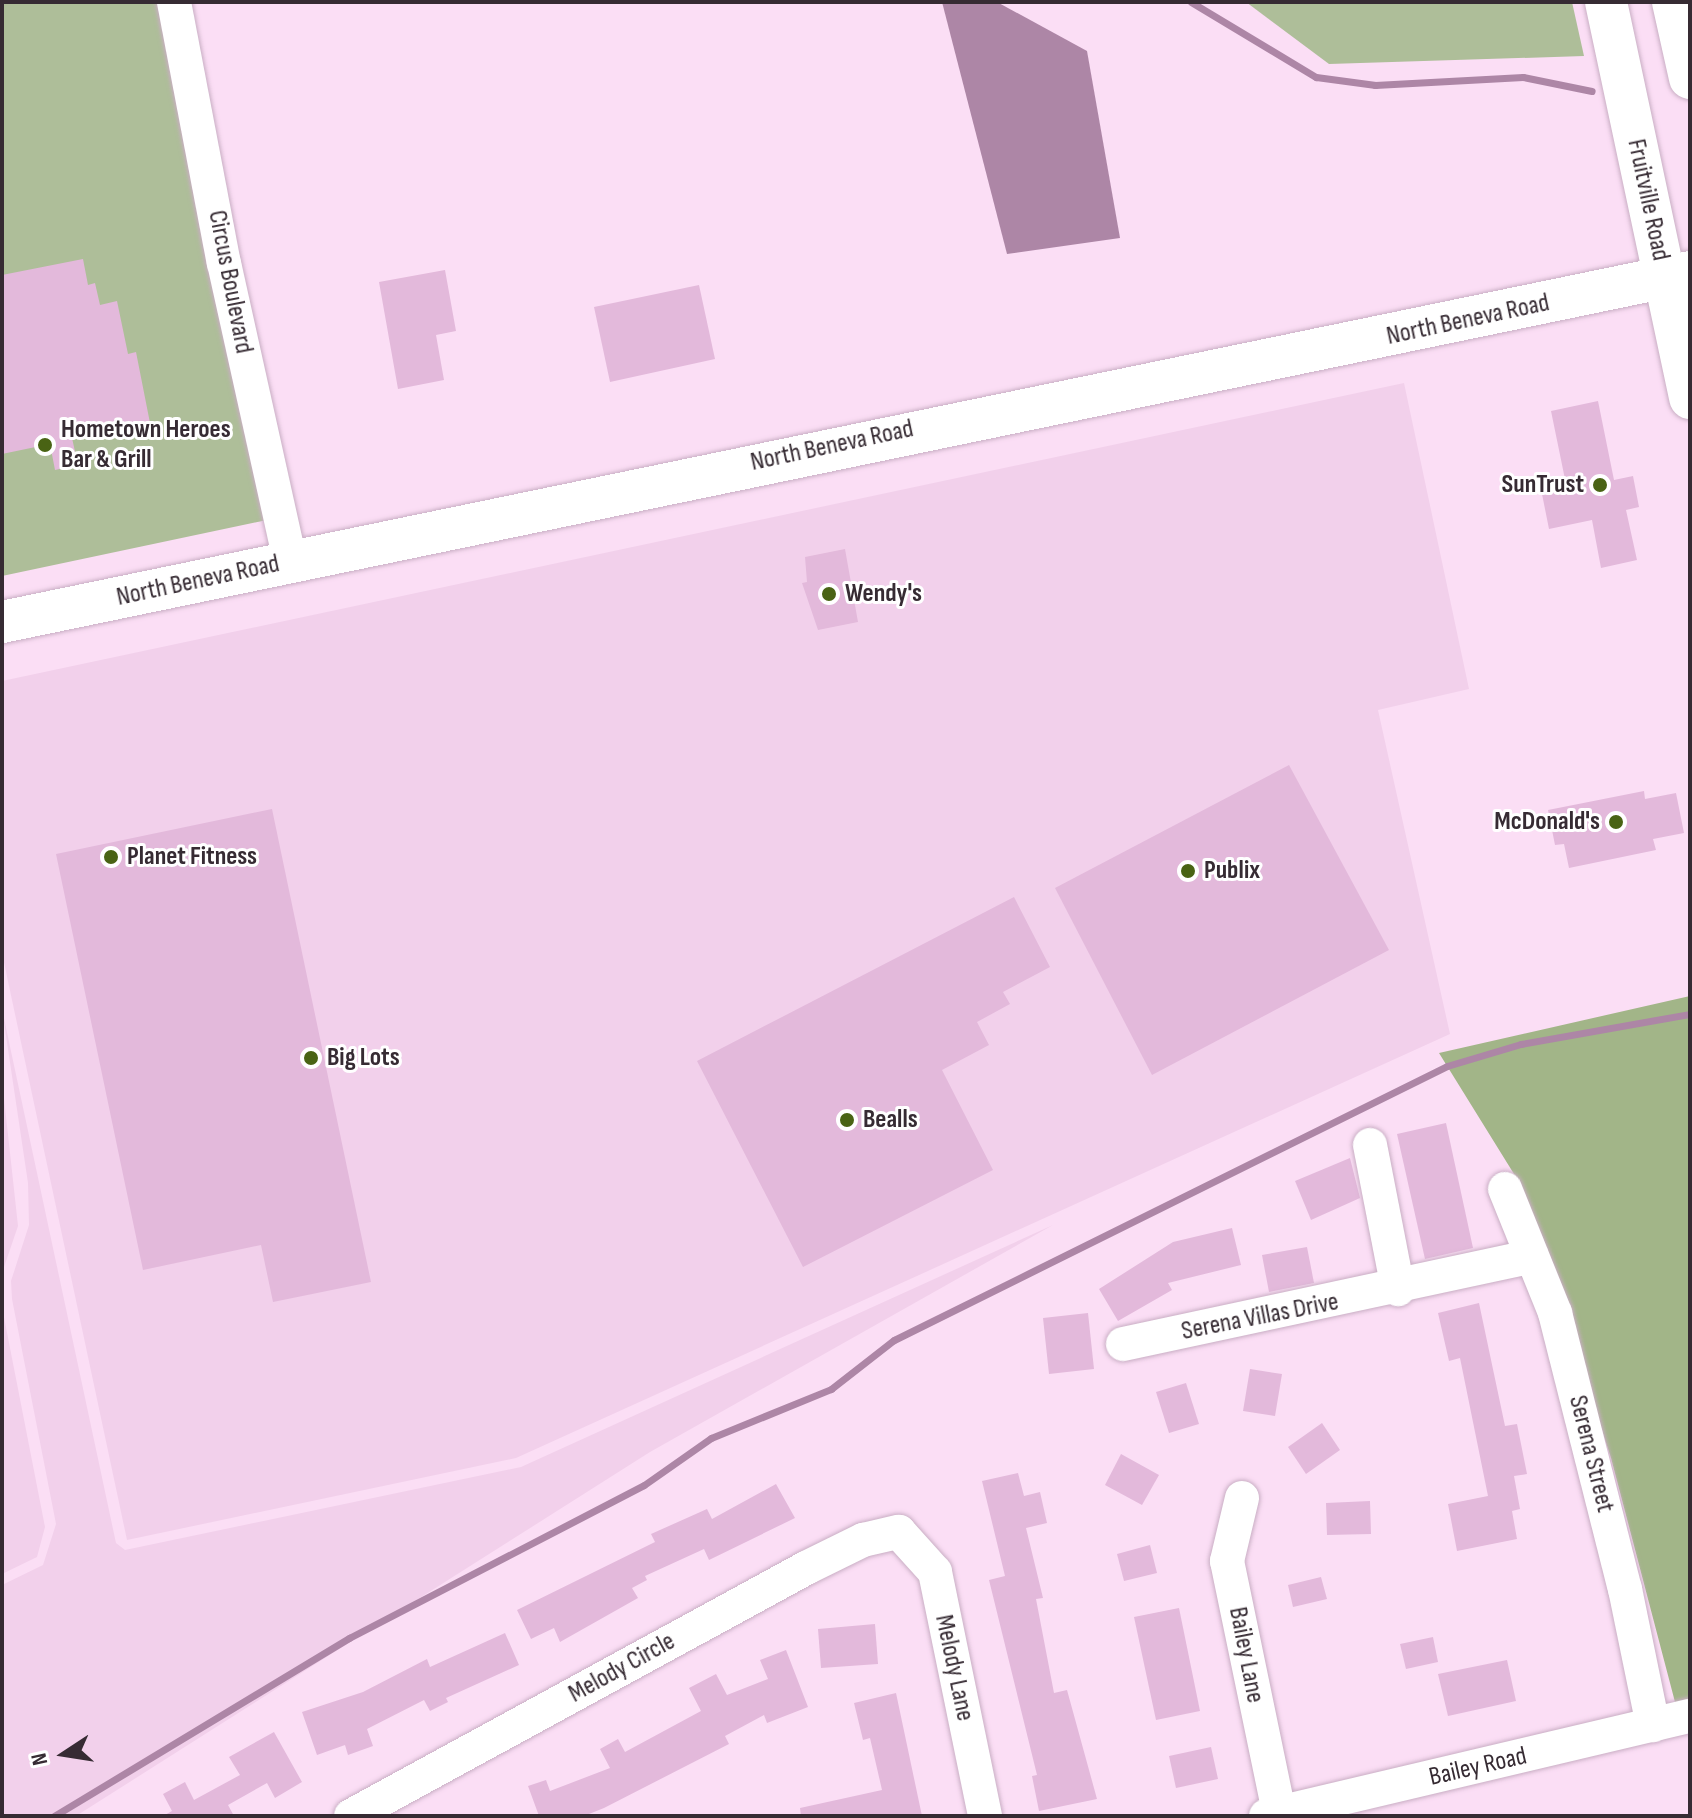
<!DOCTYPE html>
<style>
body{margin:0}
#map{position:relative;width:1692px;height:1818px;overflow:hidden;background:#fbdef5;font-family:"Sofia Sans Condensed",sans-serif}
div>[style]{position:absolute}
.built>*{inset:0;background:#f2d0eb}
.green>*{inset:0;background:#aebe99}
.forest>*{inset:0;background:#a2b588}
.water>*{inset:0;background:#ad86a6}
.stream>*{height:7px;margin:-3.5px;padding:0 3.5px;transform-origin:3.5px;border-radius:3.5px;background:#ad86a6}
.building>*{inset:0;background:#e3b9db}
.roads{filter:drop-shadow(0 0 2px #c9aec4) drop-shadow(0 0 2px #c9aec4)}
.minor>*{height:34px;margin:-17px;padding:0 17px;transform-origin:17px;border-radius:17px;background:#fff}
.major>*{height:42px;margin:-21px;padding:0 21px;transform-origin:21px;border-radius:21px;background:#fff}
.dots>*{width:22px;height:22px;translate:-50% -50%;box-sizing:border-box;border:4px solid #fff;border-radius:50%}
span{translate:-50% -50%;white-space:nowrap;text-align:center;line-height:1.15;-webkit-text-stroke:6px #fff;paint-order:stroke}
.street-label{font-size:26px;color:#362b33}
.poi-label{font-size:26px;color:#362b33;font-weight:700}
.left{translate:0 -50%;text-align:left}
.right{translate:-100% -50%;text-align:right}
.frame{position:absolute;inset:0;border:4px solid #362b33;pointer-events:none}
.north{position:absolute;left:24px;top:1714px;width:80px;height:80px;-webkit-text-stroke:6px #fff;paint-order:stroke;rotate:258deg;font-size:22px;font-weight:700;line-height:32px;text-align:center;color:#362b33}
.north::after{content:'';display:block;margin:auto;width:28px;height:36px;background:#362b33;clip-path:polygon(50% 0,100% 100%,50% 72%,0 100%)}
</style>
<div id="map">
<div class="built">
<div style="clip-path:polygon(1404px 383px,1469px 689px,1378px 710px,1450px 1034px,516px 1458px,127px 1540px,2px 953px,2px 681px)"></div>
<div style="clip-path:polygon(2px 1009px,116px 1543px,125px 1550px,521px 1467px,1053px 1225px,650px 1452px,76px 1816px,2px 1816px,2px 1585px,43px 1565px,56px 1524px,12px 1299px,11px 1281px,29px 1225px,28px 1183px)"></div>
<div style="clip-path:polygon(2px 1080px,18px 1226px,2px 1273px)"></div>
<div style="clip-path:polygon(2px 1307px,45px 1527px,37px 1557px,2px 1574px)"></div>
</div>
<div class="green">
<div style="clip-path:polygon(2px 2px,160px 2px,267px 520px,2px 576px)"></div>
<div style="clip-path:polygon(1246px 2px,1572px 2px,1584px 56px,1329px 64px)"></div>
</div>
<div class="forest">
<div style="clip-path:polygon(1690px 996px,1690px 1701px,1675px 1702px,1611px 1458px,1541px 1241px,1514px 1174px,1439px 1053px)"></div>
</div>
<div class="water">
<div style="clip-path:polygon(942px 2px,997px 2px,1087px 51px,1120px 238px,1007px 254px)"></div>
</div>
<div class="stream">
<div style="left:1191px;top:2px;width:146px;rotate:31deg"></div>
<div style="left:1316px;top:77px;width:60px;rotate:7.7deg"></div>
<div style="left:1375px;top:85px;width:148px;rotate:-3.1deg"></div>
<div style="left:1523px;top:77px;width:70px;rotate:11.5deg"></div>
<div style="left:54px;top:1816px;width:345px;rotate:-31.1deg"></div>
<div style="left:349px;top:1638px;width:332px;rotate:-27.4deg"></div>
<div style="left:644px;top:1485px;width:82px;rotate:-35deg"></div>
<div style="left:711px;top:1438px;width:130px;rotate:-22.2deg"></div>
<div style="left:831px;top:1389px;width:80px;rotate:-37.9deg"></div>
<div style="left:894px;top:1340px;width:617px;rotate:-26.36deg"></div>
<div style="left:1447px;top:1066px;width:77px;rotate:-16.6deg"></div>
<div style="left:1521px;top:1044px;width:172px;rotate:-10.1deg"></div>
</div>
<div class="building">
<div style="clip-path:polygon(83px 259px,88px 285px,95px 283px,100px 305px,117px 301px,128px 354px,136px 352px,150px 423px,72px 438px,78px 465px,55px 470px,50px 444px,2px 454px,2px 275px)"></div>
<div style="clip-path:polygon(445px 270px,456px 331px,436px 335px,444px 380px,398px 389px,379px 282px)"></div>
<div style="clip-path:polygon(699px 285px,715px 359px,610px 382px,594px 307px)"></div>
<div style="clip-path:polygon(1598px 401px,1614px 480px,1633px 476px,1639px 507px,1626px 510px,1637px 560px,1601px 568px,1592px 520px,1549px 529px,1542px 494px,1567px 489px,1551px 411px)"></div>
<div style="clip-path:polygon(845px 549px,858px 622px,818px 630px,802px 583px,807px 582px,805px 557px)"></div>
<div style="clip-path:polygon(1289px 765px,1389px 950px,1152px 1075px,1055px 888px)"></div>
<div style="clip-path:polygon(1644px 791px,1645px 799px,1676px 793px,1684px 833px,1653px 839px,1656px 850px,1569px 868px,1564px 844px,1555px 845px,1548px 810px)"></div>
<div style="clip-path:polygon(272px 809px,371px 1282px,273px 1302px,261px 1245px,143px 1270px,56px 854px)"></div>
<div style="clip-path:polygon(1014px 897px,1050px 967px,1003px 992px,1010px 1004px,977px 1022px,989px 1045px,942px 1070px,993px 1170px,803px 1267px,697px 1061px)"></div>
<div style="clip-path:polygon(1446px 1123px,1473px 1248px,1425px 1259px,1397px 1134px)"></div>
<div style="clip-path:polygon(1350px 1158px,1360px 1198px,1311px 1220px,1295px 1181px)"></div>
<div style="clip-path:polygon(1232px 1228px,1241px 1265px,1168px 1283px,1172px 1290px,1118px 1321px,1099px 1289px,1173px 1242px)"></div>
<div style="clip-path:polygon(1307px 1247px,1314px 1283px,1269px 1292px,1262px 1255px)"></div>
<div style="clip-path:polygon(1479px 1303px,1505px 1426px,1517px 1424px,1527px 1474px,1514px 1476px,1520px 1509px,1512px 1511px,1517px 1539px,1457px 1551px,1448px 1504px,1488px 1496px,1460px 1358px,1449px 1361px,1438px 1313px)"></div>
<div style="clip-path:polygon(1088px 1313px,1094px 1369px,1049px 1374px,1043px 1318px)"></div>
<div style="clip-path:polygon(1250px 1369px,1282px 1374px,1275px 1416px,1243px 1411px)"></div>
<div style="clip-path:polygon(1186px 1383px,1199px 1424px,1169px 1433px,1156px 1392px)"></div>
<div style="clip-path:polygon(1322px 1423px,1340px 1450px,1306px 1474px,1288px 1447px)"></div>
<div style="clip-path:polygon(1121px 1454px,1159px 1475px,1142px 1505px,1105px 1485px)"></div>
<div style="clip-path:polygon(1018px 1473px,1024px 1496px,1040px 1492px,1047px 1523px,1026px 1528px,1043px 1598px,1036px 1599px,1054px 1693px,1067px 1690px,1097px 1799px,1039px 1811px,1032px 1776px,1037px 1775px,989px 1580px,1005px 1576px,982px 1481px)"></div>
<div style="clip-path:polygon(776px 1484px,795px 1518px,709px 1560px,704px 1549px,645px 1576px,647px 1580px,632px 1588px,638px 1598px,560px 1642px,554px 1628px,531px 1639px,517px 1610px,655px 1542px,651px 1534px,707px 1509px,712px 1519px)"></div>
<div style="clip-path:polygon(1370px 1501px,1371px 1534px,1327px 1535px,1326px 1503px)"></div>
<div style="clip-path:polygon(1150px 1545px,1157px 1573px,1124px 1581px,1117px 1554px)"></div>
<div style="clip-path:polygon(1321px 1577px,1327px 1599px,1293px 1607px,1288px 1585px)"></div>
<div style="clip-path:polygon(1179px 1608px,1200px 1711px,1156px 1720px,1134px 1617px)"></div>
<div style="clip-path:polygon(875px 1624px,878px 1664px,821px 1668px,818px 1629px)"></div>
<div style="clip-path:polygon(505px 1633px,519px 1665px,446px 1698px,448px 1702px,430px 1711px,424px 1700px,367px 1729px,373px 1746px,348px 1755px,345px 1745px,317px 1755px,302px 1712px,363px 1692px,427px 1659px,430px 1667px)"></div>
<div style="clip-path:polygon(1433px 1637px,1438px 1662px,1406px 1669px,1400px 1644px)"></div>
<div style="clip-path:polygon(786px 1650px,808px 1707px,767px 1723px,764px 1715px,725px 1736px,729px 1744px,604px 1808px,584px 1816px,539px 1816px,528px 1786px,546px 1780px,550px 1791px,610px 1768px,600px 1749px,618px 1739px,625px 1752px,701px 1711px,689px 1688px,716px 1674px,727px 1695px,768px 1679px,760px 1660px)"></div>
<div style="clip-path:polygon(1507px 1660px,1516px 1701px,1448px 1716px,1438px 1674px)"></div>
<div style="clip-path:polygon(896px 1693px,922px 1816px,801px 1816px,800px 1808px,882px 1790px,870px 1738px,863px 1740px,854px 1703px)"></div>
<div style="clip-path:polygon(274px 1732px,302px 1782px,275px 1798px,267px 1783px,228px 1805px,234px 1816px,163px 1816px,172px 1811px,163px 1794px,185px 1782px,194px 1800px,240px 1775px,229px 1757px)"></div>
<div style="clip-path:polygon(1211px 1747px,1218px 1779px,1176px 1788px,1169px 1756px)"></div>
</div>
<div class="roads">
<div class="minor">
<div style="left:174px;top:2px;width:266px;rotate:79.2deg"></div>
<div style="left:224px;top:263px;width:305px;rotate:77.5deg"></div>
<div style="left:1370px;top:1145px;width:147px;rotate:79deg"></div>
<div style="left:1505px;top:1189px;width:134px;rotate:68deg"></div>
<div style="left:1555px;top:1313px;width:285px;rotate:75.8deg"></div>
<div style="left:1625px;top:1589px;width:139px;rotate:78.4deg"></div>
<div style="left:1123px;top:1344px;width:418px;rotate:-12.1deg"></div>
<div style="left:1242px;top:1498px;width:65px;rotate:103.4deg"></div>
<div style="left:1227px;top:1561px;width:257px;rotate:78.3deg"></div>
<div style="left:351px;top:1816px;width:518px;rotate:-28.59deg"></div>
<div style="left:806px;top:1568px;width:64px;rotate:-26.2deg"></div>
<div style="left:863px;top:1540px;width:37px;rotate:-13deg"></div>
<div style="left:899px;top:1532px;width:54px;rotate:48deg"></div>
<div style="left:935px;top:1572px;width:249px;rotate:78.4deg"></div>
<div style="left:1266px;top:1816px;width:436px;rotate:-13.3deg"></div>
</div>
<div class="major">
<div style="left:1606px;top:2px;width:405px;rotate:78deg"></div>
<div style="left:1673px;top:2px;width:78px;rotate:77.4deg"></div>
<div style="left:2px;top:622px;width:1724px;rotate:-11.71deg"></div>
</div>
</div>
<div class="dots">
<div style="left:45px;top:445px;background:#496314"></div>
<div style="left:1600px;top:485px;background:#496314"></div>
<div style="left:829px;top:594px;background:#496314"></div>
<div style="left:1616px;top:822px;background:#496314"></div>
<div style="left:111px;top:857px;background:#496314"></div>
<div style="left:1188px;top:871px;background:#496314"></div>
<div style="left:311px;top:1058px;background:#496314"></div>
<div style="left:847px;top:1120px;background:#496314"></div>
</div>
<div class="street-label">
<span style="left:1648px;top:200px;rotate:78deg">Fruitville Road</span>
<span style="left:230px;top:282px;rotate:79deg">Circus Boulevard</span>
<span style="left:1468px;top:320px;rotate:-12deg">North Beneva Road</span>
<span style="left:832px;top:446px;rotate:-12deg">North Beneva Road</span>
<span style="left:198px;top:581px;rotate:-12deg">North Beneva Road</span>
<span style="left:1260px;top:1317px;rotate:-11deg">Serena Villas Drive</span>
<span style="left:1591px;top:1454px;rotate:76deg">Serena Street</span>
<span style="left:1246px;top:1655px;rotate:79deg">Bailey Lane</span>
<span style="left:622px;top:1668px;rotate:-29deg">Melody Circle</span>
<span style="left:954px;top:1668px;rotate:78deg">Melody Lane</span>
<span style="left:1478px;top:1767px;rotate:-13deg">Bailey Road</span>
</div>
<div class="poi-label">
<span class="left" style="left:61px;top:445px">Hometown Heroes<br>Bar &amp; Grill</span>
<span class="right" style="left:1584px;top:485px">SunTrust</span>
<span class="left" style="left:845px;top:594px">Wendy's</span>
<span class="right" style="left:1600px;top:822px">McDonald's</span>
<span class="left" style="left:127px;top:857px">Planet Fitness</span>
<span class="left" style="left:1204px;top:871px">Publix</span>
<span class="left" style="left:327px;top:1058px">Big Lots</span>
<span class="left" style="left:863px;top:1120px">Bealls</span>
</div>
<div class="frame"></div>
<div class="north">N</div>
</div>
